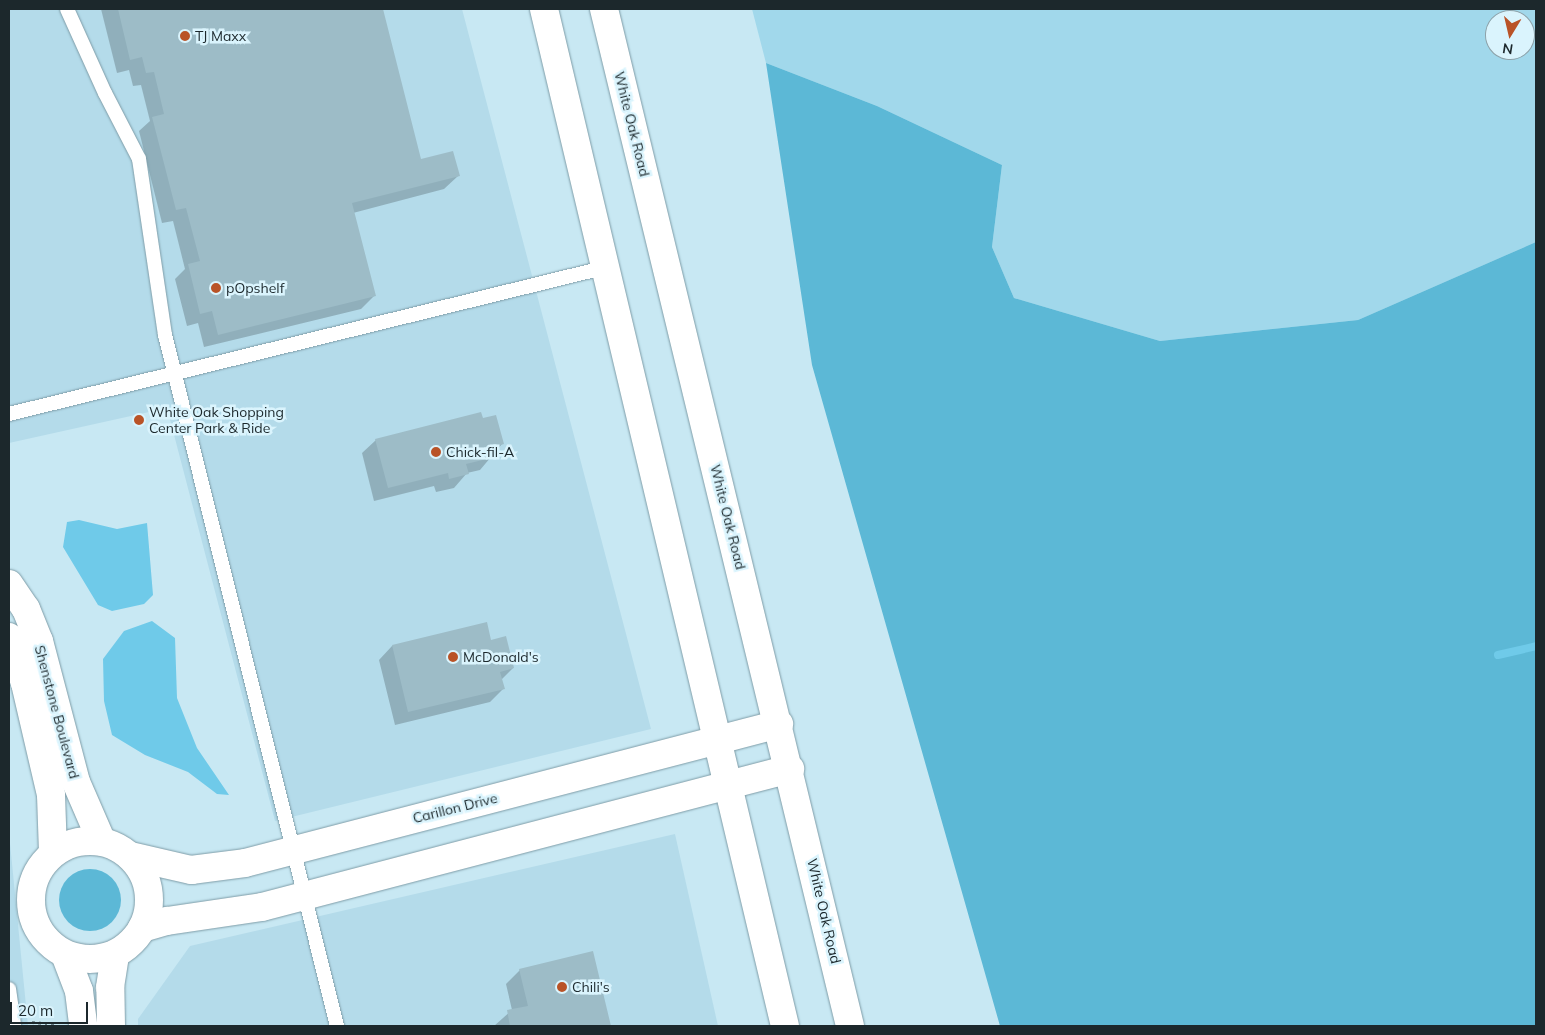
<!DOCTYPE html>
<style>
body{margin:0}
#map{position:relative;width:1545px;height:1035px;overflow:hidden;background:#c8e8f3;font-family:Mulish,sans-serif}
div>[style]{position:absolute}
.built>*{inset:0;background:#b4dbea}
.green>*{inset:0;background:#a1d8eb}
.forest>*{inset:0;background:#5cb8d6}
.round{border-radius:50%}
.water>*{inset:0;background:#6fcae9}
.shadow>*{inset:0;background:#0003}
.stream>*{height:8px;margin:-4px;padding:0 4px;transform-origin:4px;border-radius:4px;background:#6fcae9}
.building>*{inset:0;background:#9dbcc7}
.path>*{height:3px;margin-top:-1.5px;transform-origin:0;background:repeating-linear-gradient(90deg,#6e838a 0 2.5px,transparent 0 6.5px)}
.roads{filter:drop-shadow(0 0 1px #7e9ca7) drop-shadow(0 0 1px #7e9ca7)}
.lane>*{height:14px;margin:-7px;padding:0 7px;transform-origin:7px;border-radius:7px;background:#fff}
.street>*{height:28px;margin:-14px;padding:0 14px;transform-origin:14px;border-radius:14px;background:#fff}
.street>.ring{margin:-14px;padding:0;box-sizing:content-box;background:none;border:28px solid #fff;border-radius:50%}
.secondary>*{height:28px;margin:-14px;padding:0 14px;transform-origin:14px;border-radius:14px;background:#fff}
.dots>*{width:14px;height:14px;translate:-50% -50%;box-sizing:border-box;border:2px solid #daf4fd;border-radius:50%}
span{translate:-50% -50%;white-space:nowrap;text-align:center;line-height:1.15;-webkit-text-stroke:5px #daf4fd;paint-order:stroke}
.poi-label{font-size:14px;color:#1c282c}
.left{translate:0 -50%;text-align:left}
.street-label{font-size:14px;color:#1c282c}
.frame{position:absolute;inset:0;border:10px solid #1c282c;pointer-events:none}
.north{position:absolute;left:1485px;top:10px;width:50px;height:50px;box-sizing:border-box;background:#daf4fd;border:1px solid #8ea2a9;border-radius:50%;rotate:189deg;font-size:14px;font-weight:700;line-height:20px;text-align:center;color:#1c282c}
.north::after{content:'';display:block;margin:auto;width:18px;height:22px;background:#b95327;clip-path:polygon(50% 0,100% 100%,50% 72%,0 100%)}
.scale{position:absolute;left:10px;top:1002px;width:78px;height:22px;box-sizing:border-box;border:2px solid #1c282c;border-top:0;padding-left:6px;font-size:15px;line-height:18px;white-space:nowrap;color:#1c282c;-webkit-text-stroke:4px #daf4fd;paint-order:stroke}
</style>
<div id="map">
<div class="built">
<div style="clip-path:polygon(9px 9px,462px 9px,651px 729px,275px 821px,167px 408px,9px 443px)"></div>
<div style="clip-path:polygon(9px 833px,28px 1026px,9px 1026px)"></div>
<div style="clip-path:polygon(675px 834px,718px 1026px,138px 1026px,138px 1019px,190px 946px)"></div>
</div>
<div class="green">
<div style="clip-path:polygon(evenodd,752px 9px,1536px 9px,1536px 242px,1358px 320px,1160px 341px,1014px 298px,992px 247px,1002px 165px,877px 106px,766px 63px,752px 9px,1495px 20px,1525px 20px,1525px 50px,1495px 50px,1495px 20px)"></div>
</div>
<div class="forest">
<div style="clip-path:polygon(766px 63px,877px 106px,1002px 165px,992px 247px,1014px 298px,1160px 341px,1358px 320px,1536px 242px,1536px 1026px,1000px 1026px,812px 365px)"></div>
<div class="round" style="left:59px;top:869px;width:62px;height:62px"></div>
</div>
<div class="water">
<div style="clip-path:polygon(79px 520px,117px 529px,147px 523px,153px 595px,144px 604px,112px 611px,98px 605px,63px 547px,67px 522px)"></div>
<div style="clip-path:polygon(152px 621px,175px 638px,177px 698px,197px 748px,229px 795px,217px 794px,188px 772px,145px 755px,112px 735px,104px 701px,103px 659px,124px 631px)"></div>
</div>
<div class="shadow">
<div style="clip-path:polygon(101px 9px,382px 9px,420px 160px,458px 176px,444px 189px,353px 213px,374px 296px,361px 309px,204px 347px,198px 323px,187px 326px,175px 279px,185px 269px,173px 221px,162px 223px,139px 131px,150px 121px,141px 85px,133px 86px,129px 70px,117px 73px)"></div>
<div style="clip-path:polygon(482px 419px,502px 444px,480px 470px,467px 473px,454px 488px,436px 492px,434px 486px,374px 501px,362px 453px,376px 440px)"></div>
<div style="clip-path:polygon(491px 641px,513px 668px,501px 680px,503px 689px,490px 702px,395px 725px,379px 660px,392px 646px)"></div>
<div style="clip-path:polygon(592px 953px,610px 1026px,494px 1026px,512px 1010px,506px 984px,520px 970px)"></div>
</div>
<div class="stream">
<div style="left:1498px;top:655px;width:39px;rotate:-13deg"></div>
</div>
<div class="building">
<div style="clip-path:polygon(118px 9px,383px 9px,421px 159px,453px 151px,460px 176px,352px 203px,376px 296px,218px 335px,212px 311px,200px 314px,188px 264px,200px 261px,186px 208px,176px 210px,152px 117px,164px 114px,154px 72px,146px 73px,142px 57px,130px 60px)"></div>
<div style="clip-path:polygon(481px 412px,483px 418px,496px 415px,504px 444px,493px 447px,495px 457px,466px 464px,469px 474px,449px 479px,448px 473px,388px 488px,375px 439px)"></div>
<div style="clip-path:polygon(487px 622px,491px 640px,506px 636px,514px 668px,500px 672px,505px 689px,408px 712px,392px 645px)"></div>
<div style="clip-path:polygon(593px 951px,611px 1026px,510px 1026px,507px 1010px,528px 1006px,519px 969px)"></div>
</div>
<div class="path">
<div style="left:32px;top:1022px;width:24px;rotate:5deg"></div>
</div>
<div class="roads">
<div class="lane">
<div style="left:67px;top:9px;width:92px;rotate:65.7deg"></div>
<div style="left:105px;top:93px;width:74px;rotate:62.7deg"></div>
<div style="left:139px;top:159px;width:178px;rotate:81.6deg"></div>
<div style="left:165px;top:335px;width:712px;rotate:76.02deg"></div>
<div style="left:9px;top:414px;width:616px;rotate:-13.81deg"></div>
<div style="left:9px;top:989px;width:37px;rotate:82deg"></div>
</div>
<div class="street">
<div style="left:9px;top:584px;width:30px;rotate:56deg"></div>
<div style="left:26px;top:609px;width:35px;rotate:68deg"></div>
<div style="left:39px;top:641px;width:146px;rotate:75.3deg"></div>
<div style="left:76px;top:782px;width:65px;rotate:66.6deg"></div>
<div style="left:9px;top:637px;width:49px;rotate:70.8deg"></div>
<div style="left:25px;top:683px;width:115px;rotate:76.9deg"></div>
<div style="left:51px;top:795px;width:58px;rotate:88deg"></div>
<div class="ring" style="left:31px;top:841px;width:90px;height:90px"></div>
<div style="left:130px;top:856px;width:63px;rotate:12.9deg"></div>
<div style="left:191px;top:870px;width:54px;rotate:-7.4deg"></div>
<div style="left:245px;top:863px;width:552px;rotate:-14.59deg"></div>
<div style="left:142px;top:928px;width:26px;rotate:-16deg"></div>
<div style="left:167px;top:921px;width:96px;rotate:-8.4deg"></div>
<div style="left:262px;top:907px;width:546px;rotate:-14.65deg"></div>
<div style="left:66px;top:957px;width:36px;rotate:69deg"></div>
<div style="left:79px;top:991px;width:35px;rotate:83deg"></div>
<div style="left:111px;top:1026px;width:39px;rotate:-91deg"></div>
<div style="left:110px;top:987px;width:33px;rotate:-81deg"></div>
</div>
<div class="secondary">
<div style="left:544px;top:9px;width:1045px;rotate:76.67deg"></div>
<div style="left:604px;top:9px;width:1046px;rotate:76.4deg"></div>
</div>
</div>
<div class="dots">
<div style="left:185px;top:36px;background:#b95327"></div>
<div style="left:216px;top:288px;background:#b95327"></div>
<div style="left:139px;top:420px;background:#b95327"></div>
<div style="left:436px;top:452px;background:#b95327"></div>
<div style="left:453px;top:657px;background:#b95327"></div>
<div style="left:562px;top:987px;background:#b95327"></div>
</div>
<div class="poi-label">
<span class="left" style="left:195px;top:36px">TJ Maxx</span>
<span class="left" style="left:226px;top:288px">pOpshelf</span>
<span class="left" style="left:149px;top:420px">White Oak Shopping<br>Center Park &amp; Ride</span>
<span class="left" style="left:446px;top:452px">Chick-fil-A</span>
<span class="left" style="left:463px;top:657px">McDonald's</span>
<span class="left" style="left:572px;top:987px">Chili's</span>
</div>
<div class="street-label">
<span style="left:632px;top:124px;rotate:76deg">White Oak Road</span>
<span style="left:728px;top:517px;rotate:76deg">White Oak Road</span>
<span style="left:57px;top:712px;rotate:75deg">Shenstone Boulevard</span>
<span style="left:455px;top:808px;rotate:-14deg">Carillon Drive</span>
<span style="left:824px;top:911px;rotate:77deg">White Oak Road</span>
</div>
<div class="frame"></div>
<div class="north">N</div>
<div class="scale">20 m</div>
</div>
